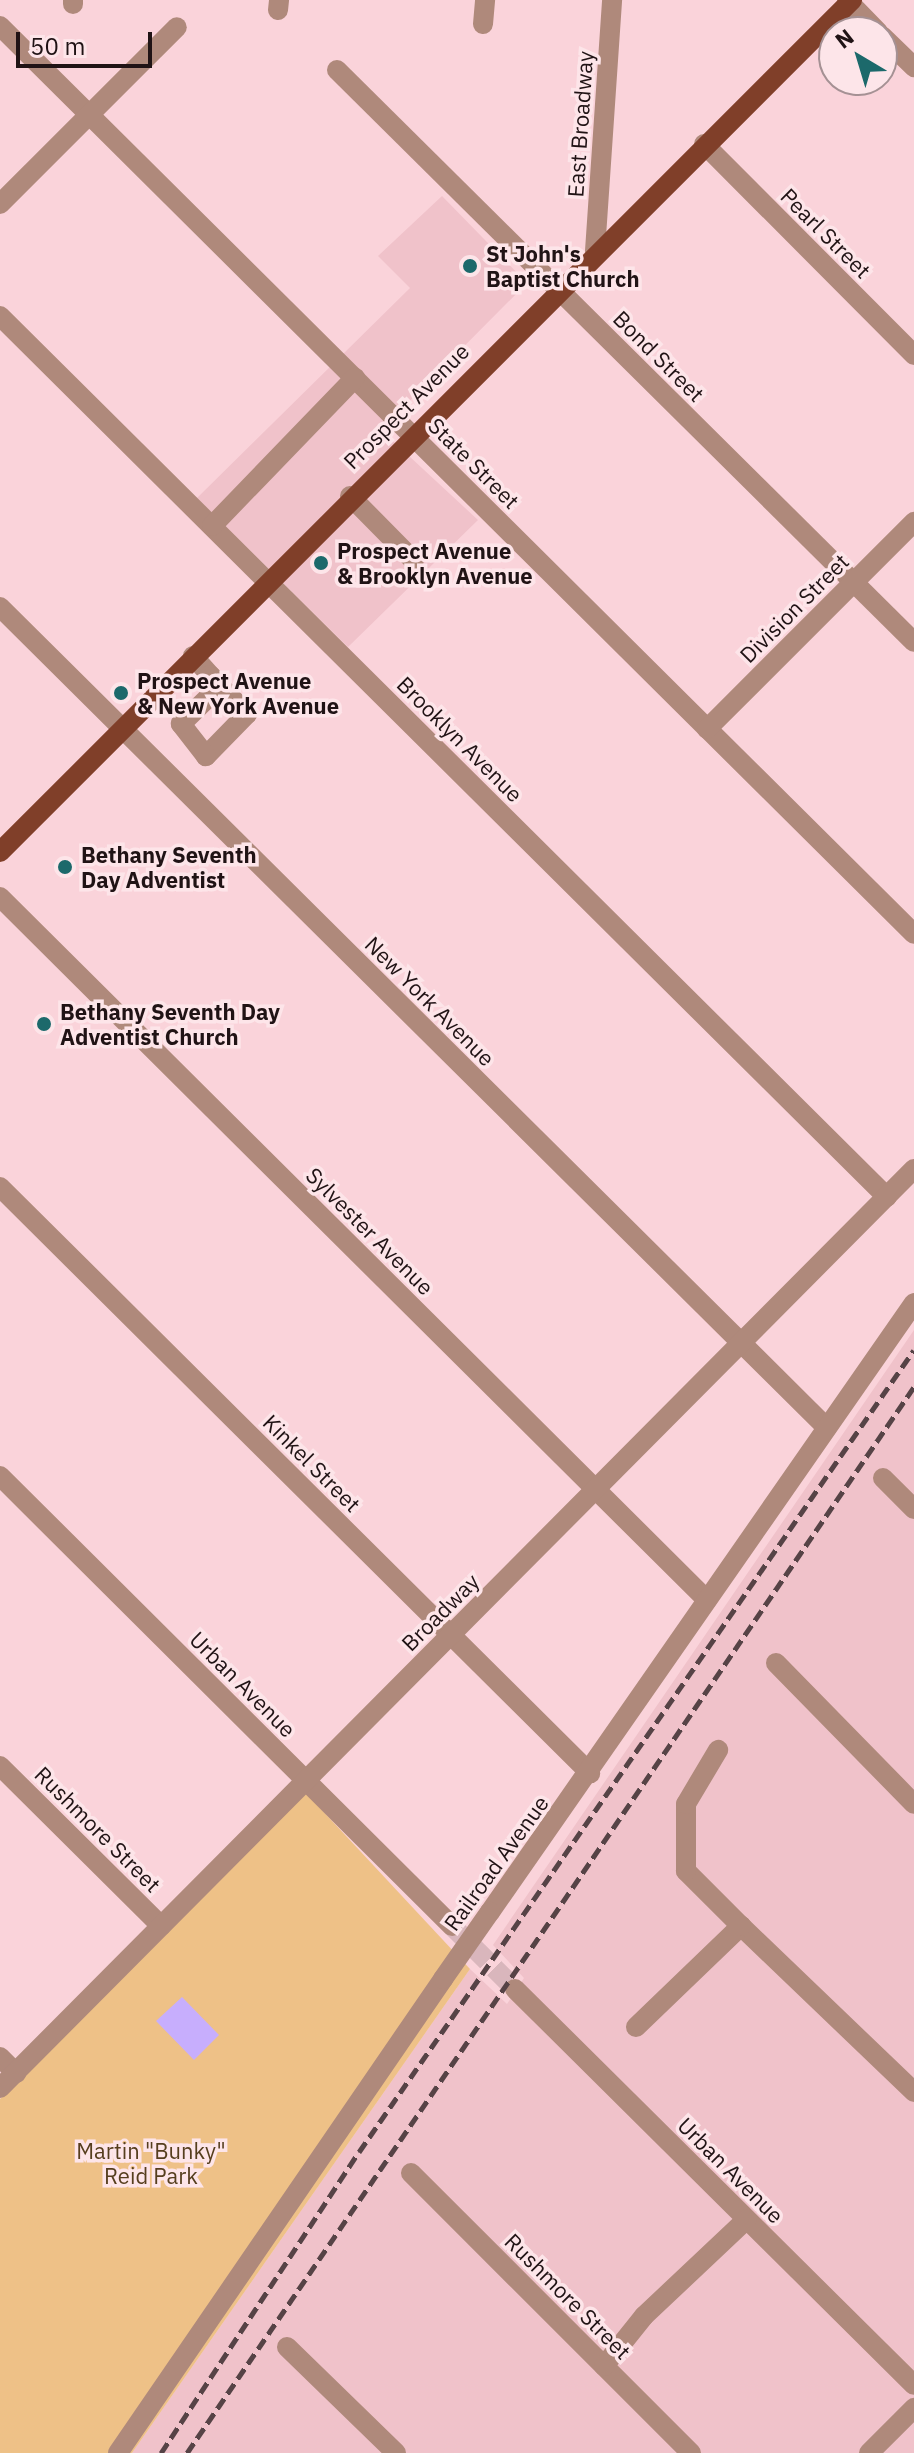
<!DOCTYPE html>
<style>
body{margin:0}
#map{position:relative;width:914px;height:2453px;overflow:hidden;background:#fad3da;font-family:"IBM Plex Sans",sans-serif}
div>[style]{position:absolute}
.built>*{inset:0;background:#f0c2ca}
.green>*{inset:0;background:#eec187}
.water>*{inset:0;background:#c7aefd}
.minor-tunnel>*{height:20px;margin-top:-10px;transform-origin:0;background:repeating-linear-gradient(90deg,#d9b6bc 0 20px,transparent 0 30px)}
.minor>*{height:20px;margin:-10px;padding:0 10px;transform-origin:10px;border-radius:10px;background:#af897b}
.major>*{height:20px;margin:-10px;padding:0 10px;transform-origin:10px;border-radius:10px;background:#803f29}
.rail>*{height:5px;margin-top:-2.5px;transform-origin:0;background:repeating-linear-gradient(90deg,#564346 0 12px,transparent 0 18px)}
.minor-bridge>*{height:20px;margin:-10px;padding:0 10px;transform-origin:10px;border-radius:10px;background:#af897b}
.dots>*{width:22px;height:22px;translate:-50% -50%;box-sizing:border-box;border:4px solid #fde5e9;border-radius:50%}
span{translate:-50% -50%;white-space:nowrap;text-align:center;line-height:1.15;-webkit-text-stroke:7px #fde5e9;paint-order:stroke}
.street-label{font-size:22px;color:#201315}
.poi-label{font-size:22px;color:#201315;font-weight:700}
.left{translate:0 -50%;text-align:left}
.park-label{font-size:22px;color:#563e1e}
.north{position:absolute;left:818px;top:16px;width:80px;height:80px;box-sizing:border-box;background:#fde5e9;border:2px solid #a59194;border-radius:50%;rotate:322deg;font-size:22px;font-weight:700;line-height:32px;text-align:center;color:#201315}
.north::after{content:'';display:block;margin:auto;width:28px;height:36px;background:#1c696b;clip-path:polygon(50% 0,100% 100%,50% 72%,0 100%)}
.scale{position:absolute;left:16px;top:32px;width:136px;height:36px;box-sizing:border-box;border:4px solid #201315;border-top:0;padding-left:10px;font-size:24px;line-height:28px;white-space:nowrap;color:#201315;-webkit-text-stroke:6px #fde5e9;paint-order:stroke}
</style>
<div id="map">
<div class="built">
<div style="clip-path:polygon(442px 196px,527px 283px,381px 430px,478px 520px,348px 647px,197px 498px,410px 288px,378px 256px)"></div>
<div style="clip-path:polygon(914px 1330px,914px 2453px,132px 2453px,470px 1969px,507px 2004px,524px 1978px,493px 1945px)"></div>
</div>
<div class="green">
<div style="clip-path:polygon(306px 1793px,470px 1969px,132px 2453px,0 2453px,0 2099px)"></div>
</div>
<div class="water">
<div style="clip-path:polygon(182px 1997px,219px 2035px,194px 2060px,156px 2021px)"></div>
</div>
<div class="minor-tunnel">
<div style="left:452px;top:1926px;width:89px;rotate:45deg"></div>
</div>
<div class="minor">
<div style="left:847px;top:0;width:45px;rotate:45.9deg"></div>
<div style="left:73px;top:4px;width:4px;rotate:-90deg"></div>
<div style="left:278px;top:10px;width:10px;rotate:-84deg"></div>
<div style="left:483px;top:24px;width:24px;rotate:-85deg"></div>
<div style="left:0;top:26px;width:1288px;rotate:44.81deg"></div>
<div style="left:882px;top:36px;width:45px;rotate:44.1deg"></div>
<div style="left:337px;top:70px;width:812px;rotate:44.75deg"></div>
<div style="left:704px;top:144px;width:298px;rotate:45.1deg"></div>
<div style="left:0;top:204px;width:250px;rotate:-45deg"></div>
<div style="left:595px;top:251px;width:252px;rotate:-86.1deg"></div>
<div style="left:0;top:316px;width:1250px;rotate:44.81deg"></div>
<div style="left:350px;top:496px;width:91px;rotate:45.4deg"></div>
<div style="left:212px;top:526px;width:206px;rotate:-46deg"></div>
<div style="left:0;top:607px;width:1165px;rotate:44.79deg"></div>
<div style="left:193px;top:656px;width:25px;rotate:48deg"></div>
<div style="left:210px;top:675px;width:3px;rotate:45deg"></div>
<div style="left:212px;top:677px;width:12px;rotate:48deg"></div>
<div style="left:220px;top:686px;width:39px;rotate:46deg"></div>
<div style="left:247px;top:714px;width:59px;rotate:134.3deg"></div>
<div style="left:206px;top:756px;width:41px;rotate:-128deg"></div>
<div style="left:181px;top:724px;width:54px;rotate:-44.3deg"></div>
<div style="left:707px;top:729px;width:293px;rotate:-45deg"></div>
<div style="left:0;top:897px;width:997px;rotate:44.84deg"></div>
<div style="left:0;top:1187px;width:832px;rotate:44.81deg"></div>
<div style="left:0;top:1476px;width:638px;rotate:44.87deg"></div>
<div style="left:883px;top:1478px;width:44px;rotate:45deg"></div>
<div style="left:776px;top:1663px;width:197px;rotate:45.6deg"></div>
<div style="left:0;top:1766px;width:227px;rotate:44.8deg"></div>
<div style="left:490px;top:1912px;width:742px;rotate:-55.15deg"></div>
<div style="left:741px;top:1926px;width:240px;rotate:43.8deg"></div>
<div style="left:515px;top:1989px;width:562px;rotate:44.78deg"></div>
<div style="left:636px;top:2027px;width:146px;rotate:-43.9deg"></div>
<div style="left:741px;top:1926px;width:78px;rotate:-135deg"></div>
<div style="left:686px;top:1871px;width:67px;rotate:-90deg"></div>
<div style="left:686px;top:1804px;width:63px;rotate:-59.3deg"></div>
<div style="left:0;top:2057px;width:23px;rotate:45deg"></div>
<div style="left:0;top:2088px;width:1296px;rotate:-45.16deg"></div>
<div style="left:411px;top:2173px;width:396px;rotate:45deg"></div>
<div style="left:287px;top:2347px;width:152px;rotate:44.2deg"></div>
<div style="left:604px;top:2366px;width:64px;rotate:-51.3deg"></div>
<div style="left:644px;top:2316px;width:141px;rotate:-43.3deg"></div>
<div style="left:118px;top:2453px;width:575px;rotate:-55.56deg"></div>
<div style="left:869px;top:2453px;width:64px;rotate:-45deg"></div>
</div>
<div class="major">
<div style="left:0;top:852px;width:1205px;rotate:-45deg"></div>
</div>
<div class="rail">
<div style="left:161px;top:2453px;width:360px;rotate:-56.7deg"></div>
<div style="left:359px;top:2152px;width:975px;rotate:-55.32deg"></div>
<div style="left:187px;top:2453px;width:1290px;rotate:-55.71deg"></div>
</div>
<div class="minor-bridge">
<div style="left:443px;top:1979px;width:82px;rotate:-55deg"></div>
</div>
<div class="dots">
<div style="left:470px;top:266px;background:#1c696b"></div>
<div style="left:321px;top:563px;background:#1c696b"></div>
<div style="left:121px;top:693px;background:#1c696b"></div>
<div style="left:65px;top:867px;background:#1c696b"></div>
<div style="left:44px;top:1024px;background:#1c696b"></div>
</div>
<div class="street-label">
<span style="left:580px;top:124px;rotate:-86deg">East Broadway</span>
<span style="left:826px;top:233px;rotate:45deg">Pearl Street</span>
<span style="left:659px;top:356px;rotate:45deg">Bond Street</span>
<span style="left:406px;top:406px;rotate:-45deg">Prospect Avenue</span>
<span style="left:474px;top:463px;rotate:45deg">State Street</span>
<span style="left:794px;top:608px;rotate:-45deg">Division Street</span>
<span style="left:460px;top:739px;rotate:45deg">Brooklyn Avenue</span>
<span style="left:430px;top:1001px;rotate:45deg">New York Avenue</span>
<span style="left:370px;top:1231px;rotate:45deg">Sylvester Avenue</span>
<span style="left:312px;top:1463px;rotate:45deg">Kinkel Street</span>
<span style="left:440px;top:1612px;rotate:-45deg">Broadway</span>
<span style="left:243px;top:1684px;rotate:45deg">Urban Avenue</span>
<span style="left:98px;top:1829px;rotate:45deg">Rushmore Street</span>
<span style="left:496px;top:1863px;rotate:-54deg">Railroad Avenue</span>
<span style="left:731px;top:2170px;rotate:45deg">Urban Avenue</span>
<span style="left:568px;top:2296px;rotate:45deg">Rushmore Street</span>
</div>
<div class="poi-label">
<span class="left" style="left:486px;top:266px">St John's<br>Baptist Church</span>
<span class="left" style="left:337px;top:563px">Prospect Avenue<br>&amp; Brooklyn Avenue</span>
<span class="left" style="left:137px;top:693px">Prospect Avenue<br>&amp; New York Avenue</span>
<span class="left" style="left:81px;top:867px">Bethany Seventh<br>Day Adventist</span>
<span class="left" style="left:60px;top:1024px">Bethany Seventh Day<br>Adventist Church</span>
</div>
<div class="park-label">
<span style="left:151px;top:2163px">Martin "Bunky"<br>Reid Park</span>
</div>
<div class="north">N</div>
<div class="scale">50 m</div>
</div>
